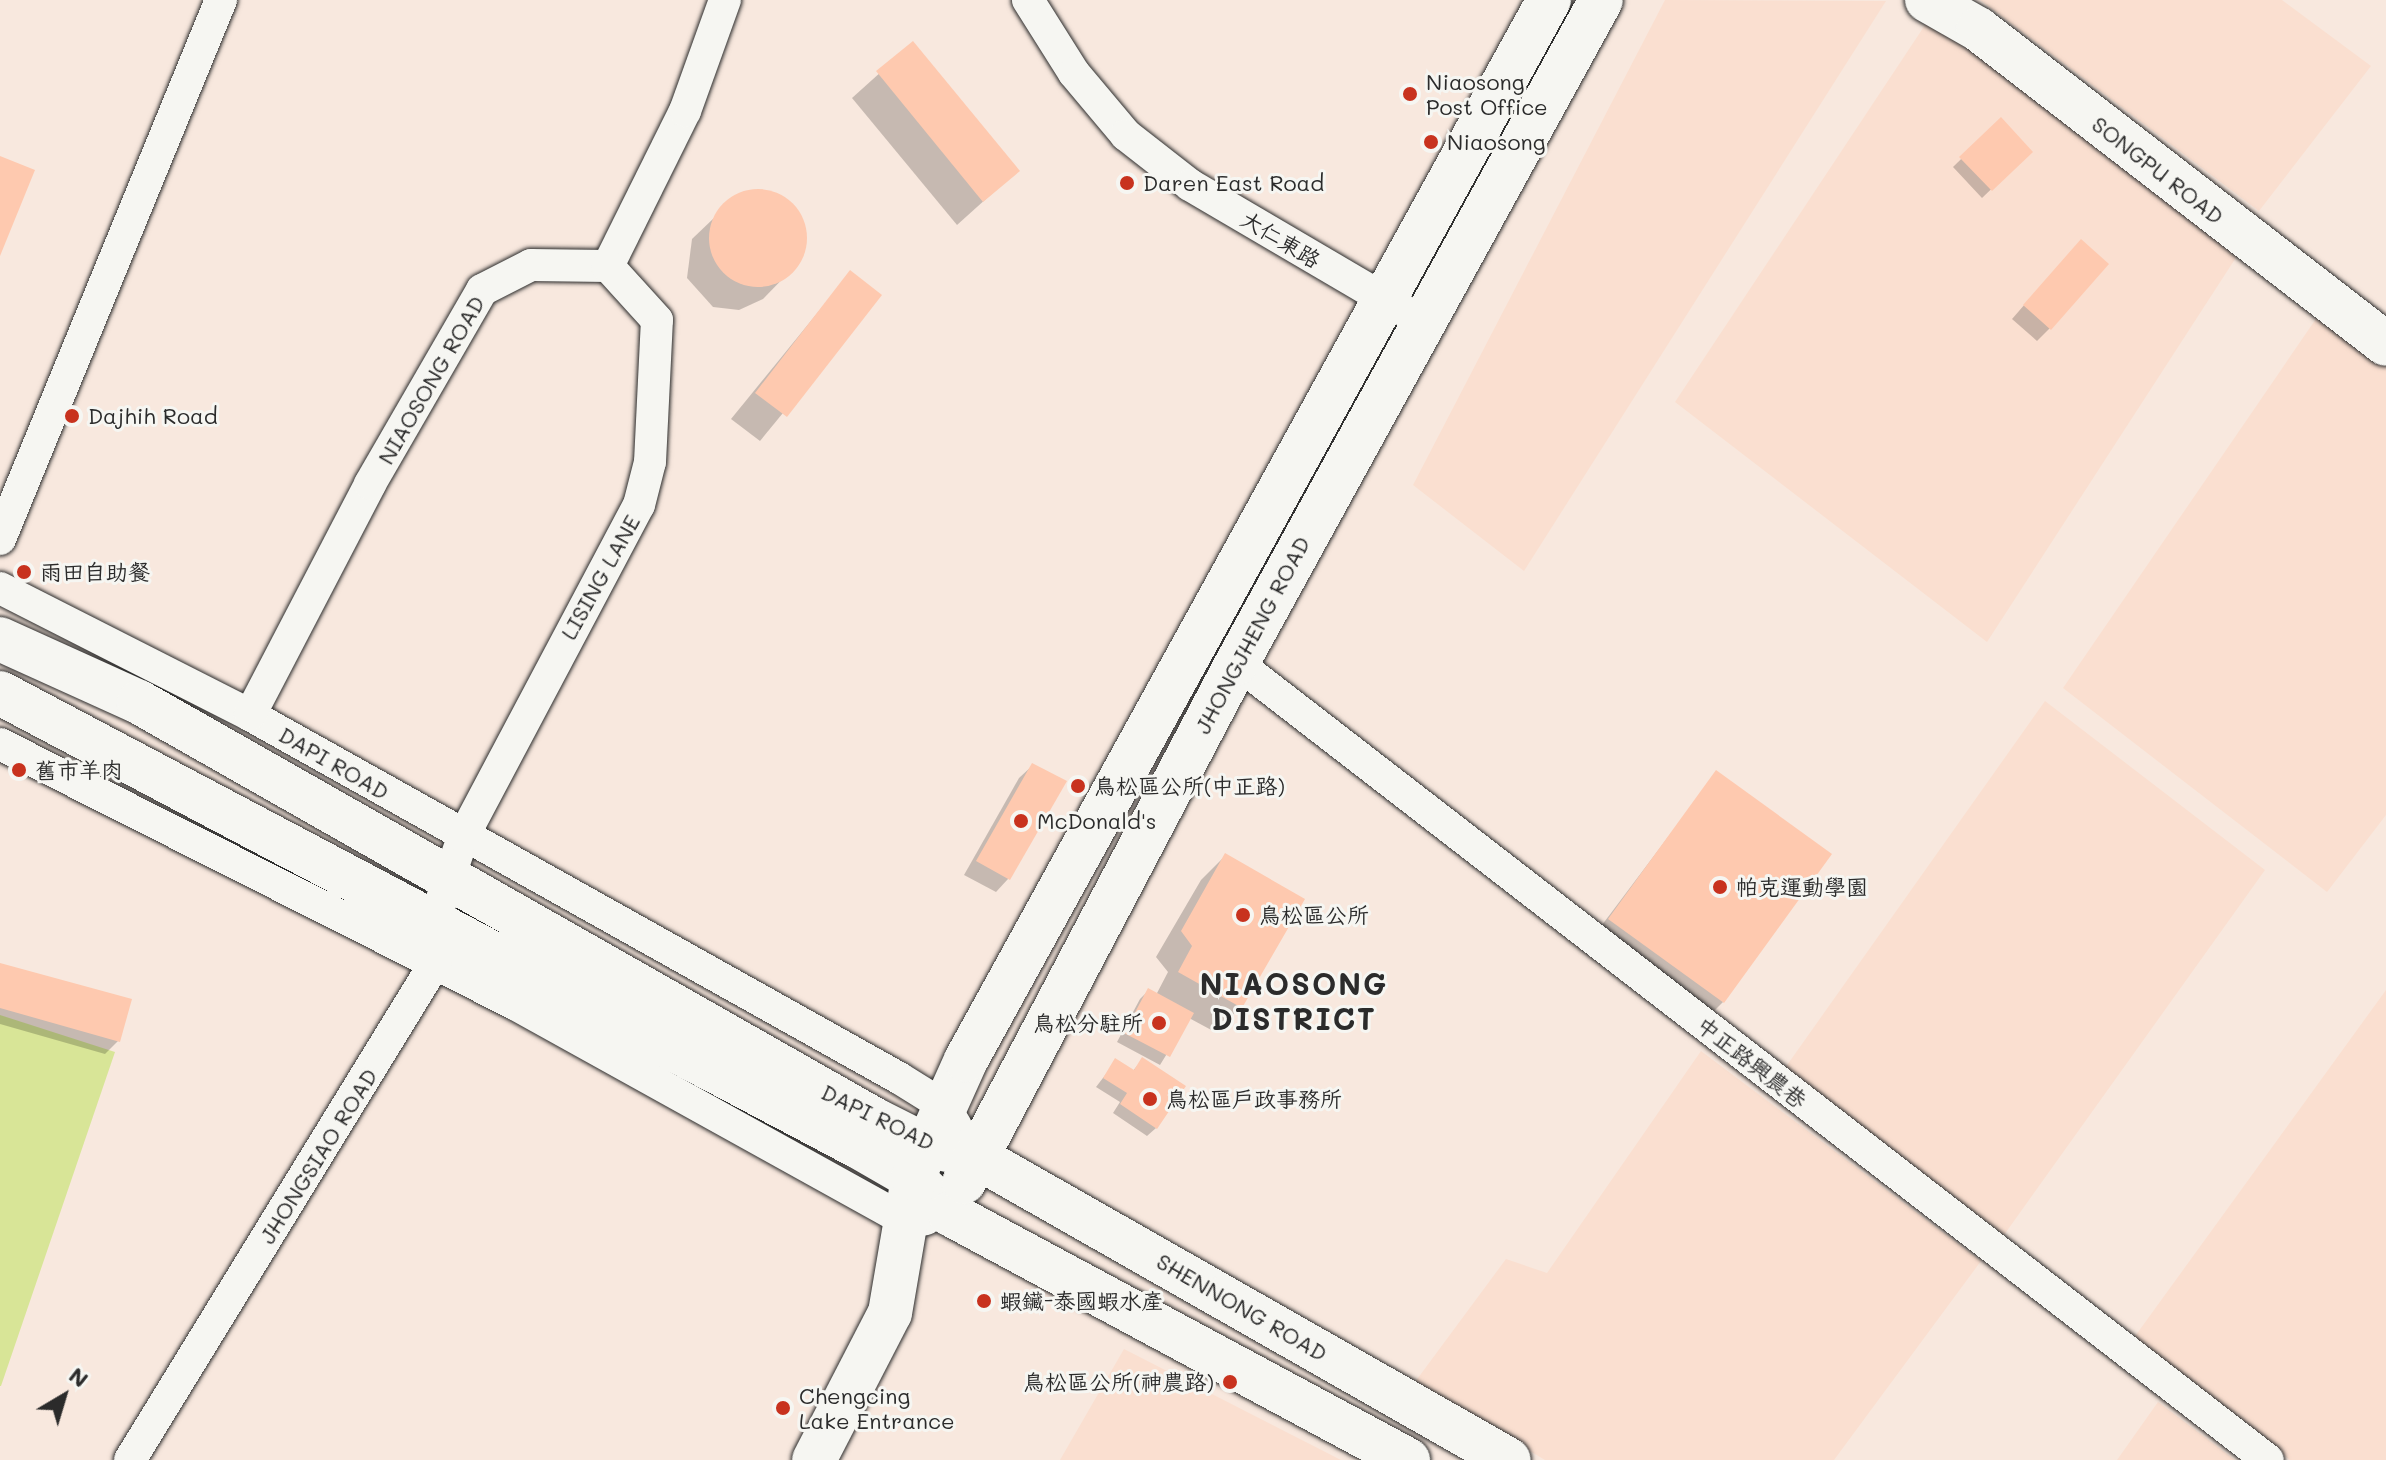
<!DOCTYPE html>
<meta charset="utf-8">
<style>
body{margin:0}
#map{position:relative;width:2386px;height:1460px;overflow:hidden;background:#f8e8de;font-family:Mali,"LXGW WenKai TC",sans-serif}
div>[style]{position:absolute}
.built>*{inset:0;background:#fadfd0}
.green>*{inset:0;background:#d8e597}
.shadow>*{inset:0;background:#0003}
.building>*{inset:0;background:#fec9af}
.round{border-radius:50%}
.roads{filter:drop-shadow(0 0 2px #2b2b2b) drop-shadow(0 0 2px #2b2b2b)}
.street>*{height:32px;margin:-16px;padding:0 16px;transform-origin:16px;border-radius:16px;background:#f6f6f2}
.secondary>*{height:44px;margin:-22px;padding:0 22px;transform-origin:22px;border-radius:22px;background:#f6f6f2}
.dots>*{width:22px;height:22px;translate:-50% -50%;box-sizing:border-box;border:4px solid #f6f6f2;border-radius:50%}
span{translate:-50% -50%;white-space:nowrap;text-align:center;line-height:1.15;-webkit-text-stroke:6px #f6f6f2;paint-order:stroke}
.poi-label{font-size:22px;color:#2b2b2b}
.left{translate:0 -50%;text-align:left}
.right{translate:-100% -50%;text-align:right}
.street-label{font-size:22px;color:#2b2b2b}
.district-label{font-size:30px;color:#2b2b2b;font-weight:700;letter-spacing:2px}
.north{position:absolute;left:24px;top:1356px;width:80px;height:80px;-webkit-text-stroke:6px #f6f6f2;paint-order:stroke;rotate:38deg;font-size:22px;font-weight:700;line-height:32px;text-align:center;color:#2b2b2b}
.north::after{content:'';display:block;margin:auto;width:28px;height:36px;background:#2b2b2b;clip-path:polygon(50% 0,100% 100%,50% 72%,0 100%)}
</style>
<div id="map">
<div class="built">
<div style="clip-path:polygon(1665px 0,1886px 1px,1524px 571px,1413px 485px)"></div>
<div style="clip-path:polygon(1980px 0,2282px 0,2371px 66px,2259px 211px)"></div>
<div style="clip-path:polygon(1931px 16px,2237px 256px,1987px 642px,1675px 402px)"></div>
<div style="clip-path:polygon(2320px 313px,2386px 364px,2386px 815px,2327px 892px,2063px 688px)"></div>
<div style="clip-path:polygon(2045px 701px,2265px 870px,2004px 1235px,1785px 1068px)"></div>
<div style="clip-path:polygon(2386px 990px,2386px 1460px,2290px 1460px,2133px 1339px)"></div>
<div style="clip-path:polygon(1701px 1051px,1981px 1261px,1834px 1460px,1545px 1460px,1415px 1382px,1506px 1259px,1547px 1273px)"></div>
<div style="clip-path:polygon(1124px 1349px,1341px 1460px,1060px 1460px)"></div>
<div style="clip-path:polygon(2158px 1402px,2235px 1460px,2117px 1460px)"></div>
</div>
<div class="green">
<div style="clip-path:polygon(0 1015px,115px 1052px,1px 1386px,0 1386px)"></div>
</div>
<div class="shadow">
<div style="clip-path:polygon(912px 44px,1017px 171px,957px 225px,852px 98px)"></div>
<div style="clip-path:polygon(2001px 120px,2031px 151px,1982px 198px,1953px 167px)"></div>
<div style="clip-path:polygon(764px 191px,777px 195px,803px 224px,798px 263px,763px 299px,739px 310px,713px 307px,687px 278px,692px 239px,738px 195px)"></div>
<div style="clip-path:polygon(2068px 255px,2050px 328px,2037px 341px,2012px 319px)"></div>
<div style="clip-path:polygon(850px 273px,879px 296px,760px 441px,731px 419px)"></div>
<div style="clip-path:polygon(1032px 766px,1008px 879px,996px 892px,964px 875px,1019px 778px)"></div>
<div style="clip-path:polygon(1717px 772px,1723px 1002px,1706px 1019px,1593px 937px)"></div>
<div style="clip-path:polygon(1226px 855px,1241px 1007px,1215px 1032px,1189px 1018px,1160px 1065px,1117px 1042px,1140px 999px,1148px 991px,1156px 995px,1168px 972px,1156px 957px,1201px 880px)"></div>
<div style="clip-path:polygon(0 965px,118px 1041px,105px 1054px,0 1024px)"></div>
<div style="clip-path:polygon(1142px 1060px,1156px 1128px,1147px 1136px,1113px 1113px,1120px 1102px,1096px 1087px,1116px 1061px,1132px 1072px)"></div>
</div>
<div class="building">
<div style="clip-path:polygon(913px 41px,1020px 171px,983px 202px,876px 71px)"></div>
<div style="clip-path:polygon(2001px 117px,2033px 152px,1992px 191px,1959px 157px)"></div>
<div style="clip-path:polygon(0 156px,35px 170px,0 256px)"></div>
<div class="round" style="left:709px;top:189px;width:98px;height:98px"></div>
<div style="clip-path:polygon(2081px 239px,2109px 264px,2051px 330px,2023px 305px)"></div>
<div style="clip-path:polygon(850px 270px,882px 295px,787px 417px,755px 393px)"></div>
<div style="clip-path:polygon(1032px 763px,1067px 781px,1010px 880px,976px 861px)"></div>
<div style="clip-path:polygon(1716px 770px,1832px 854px,1724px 1003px,1608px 919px)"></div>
<div style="clip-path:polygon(1225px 853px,1305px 899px,1242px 1008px,1178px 972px,1192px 946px,1181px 931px)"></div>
<div style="clip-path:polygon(0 963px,132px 999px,120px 1042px,0 1008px)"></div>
<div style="clip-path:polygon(1148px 988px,1194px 1013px,1170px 1057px,1124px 1033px)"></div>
<div style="clip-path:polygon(1142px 1057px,1186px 1086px,1157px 1129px,1120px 1104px,1127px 1093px,1103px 1078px,1115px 1058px,1134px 1070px)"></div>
</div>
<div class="roads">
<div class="street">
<div style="left:1028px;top:0;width:86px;rotate:57.8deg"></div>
<div style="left:1074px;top:73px;width:81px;rotate:50deg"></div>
<div style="left:1126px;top:135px;width:81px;rotate:38deg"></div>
<div style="left:1190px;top:185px;width:269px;rotate:30.4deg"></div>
<div style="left:0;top:539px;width:583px;rotate:-67.71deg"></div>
<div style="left:0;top:588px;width:280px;rotate:26.9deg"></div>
<div style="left:250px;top:715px;width:744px;rotate:29.22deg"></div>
<div style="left:899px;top:1078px;width:53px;rotate:31.9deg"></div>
<div style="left:944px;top:1106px;width:23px;rotate:59deg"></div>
<div style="left:1237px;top:663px;width:1303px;rotate:37.71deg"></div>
<div style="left:250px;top:715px;width:260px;rotate:-62.5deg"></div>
<div style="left:370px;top:484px;width:224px;rotate:-60deg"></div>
<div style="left:482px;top:290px;width:55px;rotate:-27deg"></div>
<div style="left:531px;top:265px;width:77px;rotate:0.7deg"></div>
<div style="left:608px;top:266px;width:173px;rotate:-63.6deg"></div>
<div style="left:685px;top:111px;width:118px;rotate:-70.2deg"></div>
<div style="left:0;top:744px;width:577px;rotate:26.79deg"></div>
<div style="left:515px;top:1004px;width:449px;rotate:29deg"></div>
<div style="left:908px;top:1222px;width:18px;rotate:-9deg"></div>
<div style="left:130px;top:1460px;width:583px;rotate:-58.46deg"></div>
<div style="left:435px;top:963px;width:44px;rotate:-90deg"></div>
<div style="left:435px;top:919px;width:87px;rotate:-71.1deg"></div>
<div style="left:463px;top:837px;width:376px;rotate:-62.1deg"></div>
<div style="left:639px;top:505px;width:44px;rotate:-75.7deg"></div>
<div style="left:650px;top:462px;width:142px;rotate:-87.2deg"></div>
<div style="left:657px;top:320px;width:73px;rotate:-132.2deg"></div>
</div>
<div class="secondary">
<div style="left:1927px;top:0;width:59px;rotate:29.6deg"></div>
<div style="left:1978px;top:29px;width:515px;rotate:37.67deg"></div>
<div style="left:0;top:639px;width:153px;rotate:24.4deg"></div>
<div style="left:139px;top:702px;width:846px;rotate:29.59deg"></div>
<div style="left:875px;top:1120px;width:56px;rotate:26.6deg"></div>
<div style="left:925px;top:1145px;width:51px;rotate:12.4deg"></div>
<div style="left:975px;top:1156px;width:614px;rotate:29.65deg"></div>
<div style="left:0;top:693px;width:972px;rotate:27.86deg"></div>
<div style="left:859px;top:1147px;width:62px;rotate:29.9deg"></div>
<div style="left:913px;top:1178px;width:52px;rotate:44.2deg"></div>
<div style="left:950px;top:1214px;width:520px;rotate:28.24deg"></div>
<div style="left:964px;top:1182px;width:586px;rotate:-62.26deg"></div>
<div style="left:1237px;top:663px;width:756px;rotate:-61.23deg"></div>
<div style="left:814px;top:1460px;width:165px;rotate:-62.7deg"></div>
<div style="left:890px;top:1313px;width:137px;rotate:-80.3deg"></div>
<div style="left:913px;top:1178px;width:129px;rotate:-65.8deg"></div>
<div style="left:966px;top:1060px;width:1210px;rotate:-61.19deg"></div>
</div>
</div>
<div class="dots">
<div style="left:1410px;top:94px;background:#c8321e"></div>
<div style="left:1431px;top:142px;background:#c8321e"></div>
<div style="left:1127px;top:183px;background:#c8321e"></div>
<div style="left:72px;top:416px;background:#c8321e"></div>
<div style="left:24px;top:572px;background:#c8321e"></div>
<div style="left:19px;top:770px;background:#c8321e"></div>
<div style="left:1078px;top:786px;background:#c8321e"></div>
<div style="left:1021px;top:821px;background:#c8321e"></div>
<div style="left:1720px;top:887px;background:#c8321e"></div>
<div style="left:1243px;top:915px;background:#c8321e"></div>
<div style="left:1159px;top:1023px;background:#c8321e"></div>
<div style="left:1150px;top:1099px;background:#c8321e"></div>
<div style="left:984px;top:1301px;background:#c8321e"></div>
<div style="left:1230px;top:1382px;background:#c8321e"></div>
<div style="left:783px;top:1408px;background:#c8321e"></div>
</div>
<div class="poi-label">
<span class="left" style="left:1426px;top:94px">Niaosong<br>Post Office</span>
<span class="left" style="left:1447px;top:142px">Niaosong</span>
<span class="left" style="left:1143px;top:183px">Daren East Road</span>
<span class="left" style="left:88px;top:416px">Dajhih Road</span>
<span class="left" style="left:40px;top:572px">雨田自助餐</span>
<span class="left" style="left:35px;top:770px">舊市羊肉</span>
<span class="left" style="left:1094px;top:786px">鳥松區公所(中正路)</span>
<span class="left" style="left:1037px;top:821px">McDonald's</span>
<span class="left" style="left:1736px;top:887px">帕克運動學園</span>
<span class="left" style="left:1259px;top:915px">鳥松區公所</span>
<span class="right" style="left:1143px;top:1023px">鳥松分駐所</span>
<span class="left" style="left:1166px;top:1099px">鳥松區戶政事務所</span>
<span class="left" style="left:1000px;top:1301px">蝦鑶-泰國蝦水產</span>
<span class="right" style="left:1214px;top:1382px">鳥松區公所(神農路)</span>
<span class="left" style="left:799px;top:1408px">Chengcing<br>Lake Entrance</span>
</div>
<div class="street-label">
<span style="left:2158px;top:170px;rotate:38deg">SONGPU ROAD</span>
<span style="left:1281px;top:239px;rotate:31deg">大仁東路</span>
<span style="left:431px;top:380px;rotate:-60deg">NIAOSONG ROAD</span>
<span style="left:600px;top:577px;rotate:-61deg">LISING LANE</span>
<span style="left:1252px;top:635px;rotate:-62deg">JHONGJHENG ROAD</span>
<span style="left:334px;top:763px;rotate:30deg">DAPI ROAD</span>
<span style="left:1752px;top:1062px;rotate:38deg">中正路興農巷</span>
<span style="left:878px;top:1117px;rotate:26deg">DAPI ROAD</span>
<span style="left:318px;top:1156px;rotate:-58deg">JHONGSIAO ROAD</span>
<span style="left:1242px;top:1307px;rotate:30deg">SHENNONG ROAD</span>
</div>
<div class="district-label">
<span style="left:1294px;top:1000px">NIAOSONG<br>DISTRICT</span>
</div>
<div class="north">N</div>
</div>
